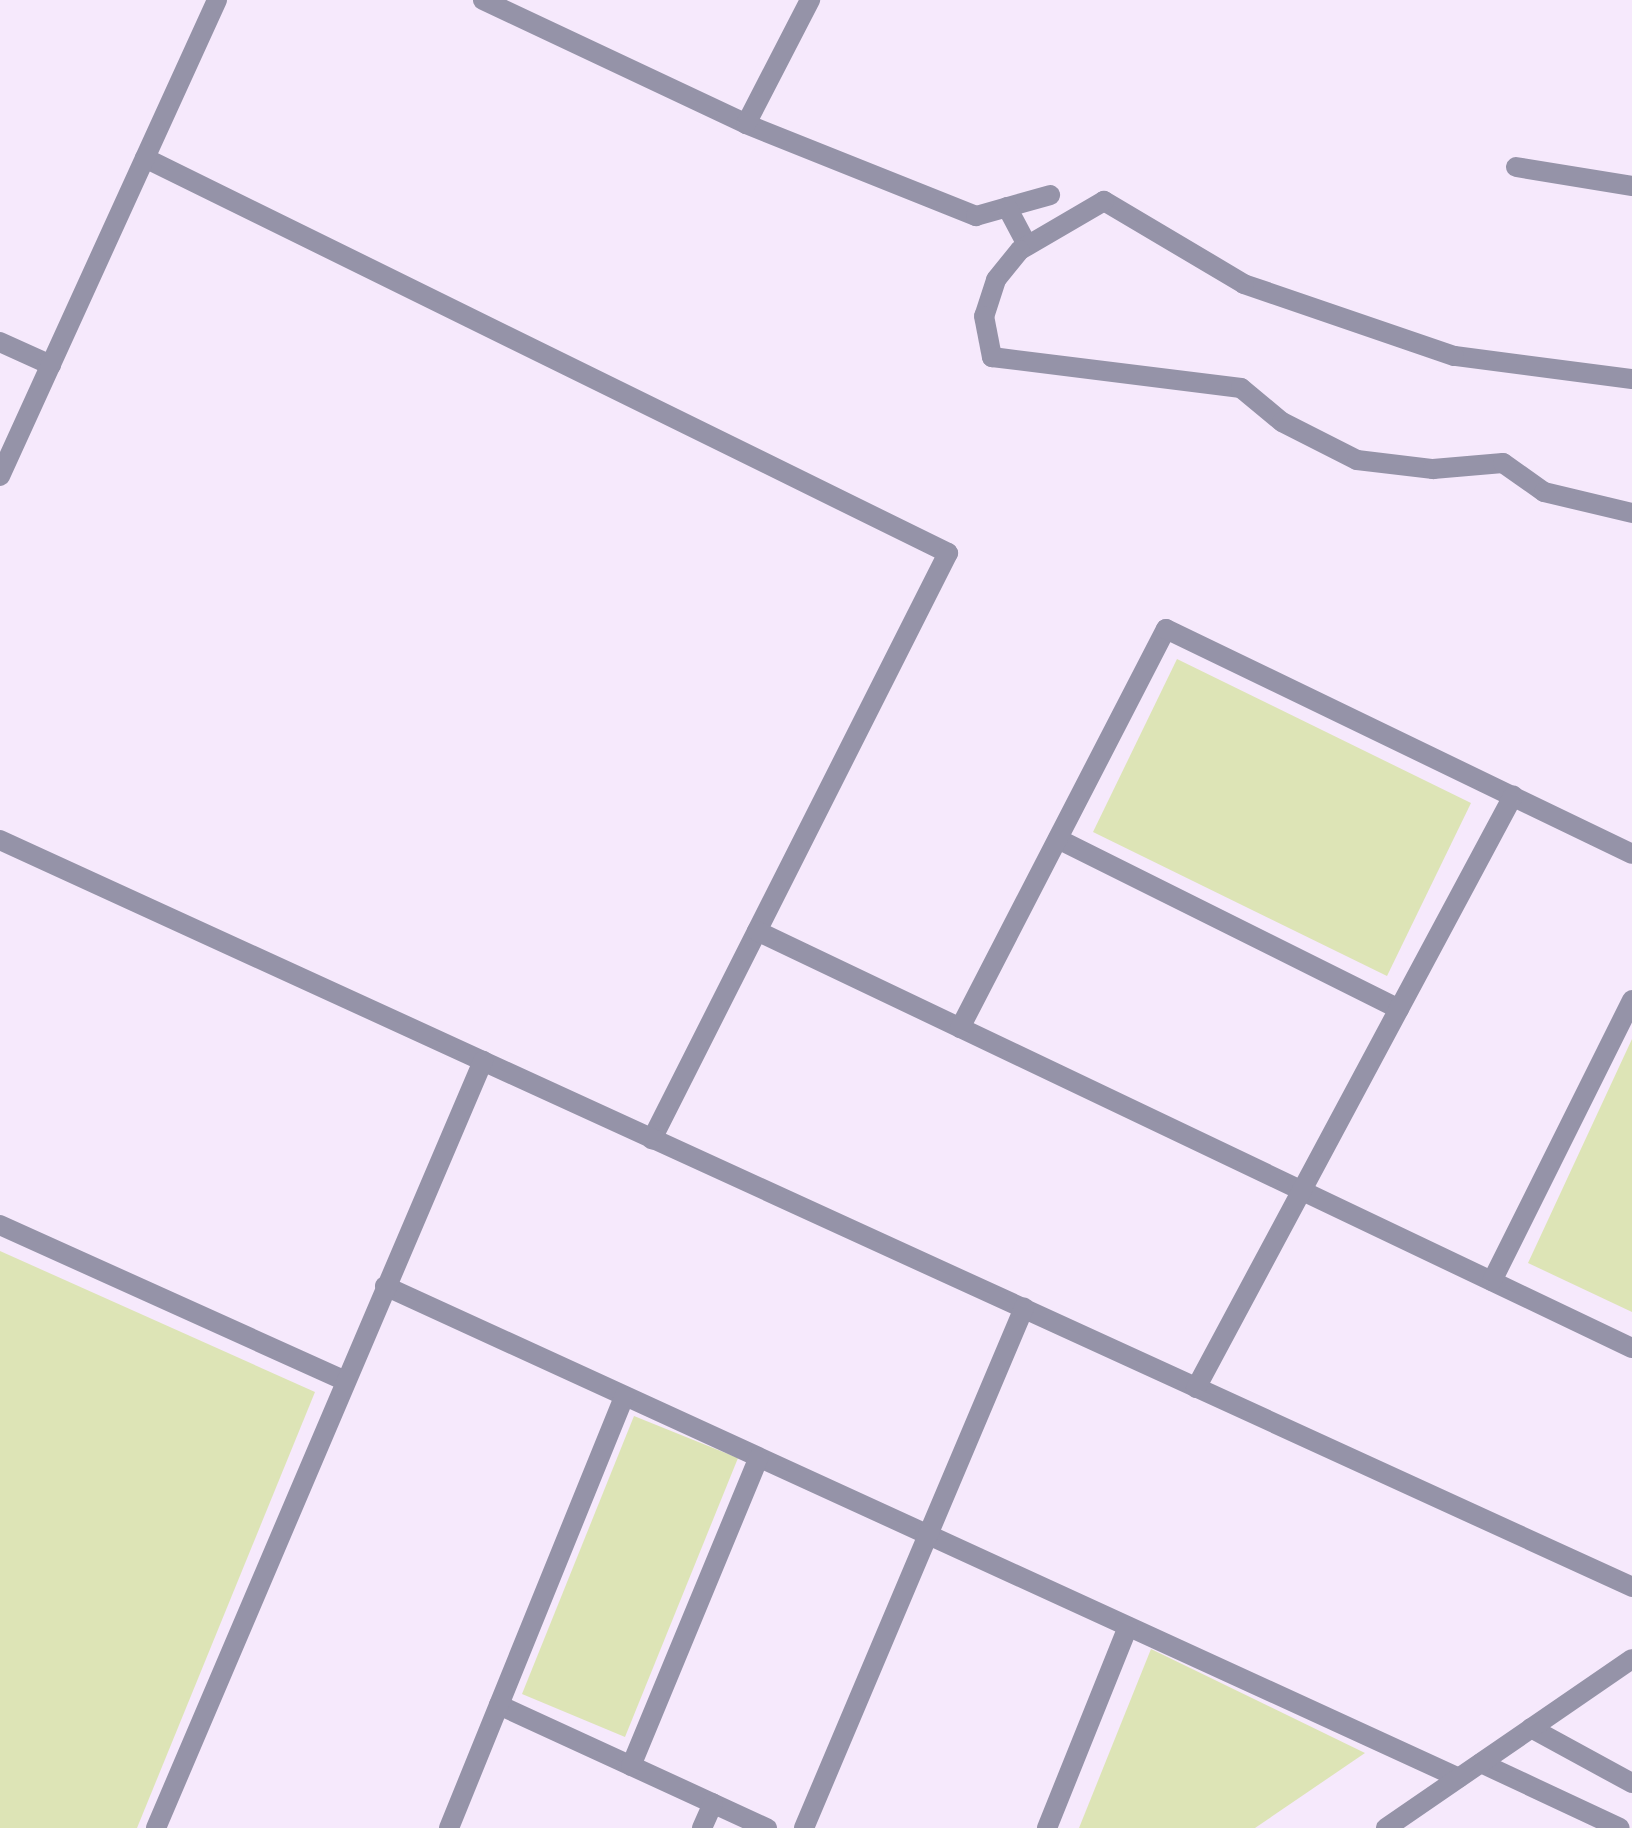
<!DOCTYPE html>
<style>
body{margin:0}
#map{position:relative;width:1632px;height:1828px;overflow:hidden;background:#f6e9fc;font-family:Arial,sans-serif}
div>[style]{position:absolute}
.green>*{inset:0;background:#dde4b6}
.minor>*{height:20px;margin:-10px;padding:0 10px;transform-origin:10px;border-radius:10px;background:#9593a8}
.tertiary>*{height:20px;margin:-10px;padding:0 10px;transform-origin:10px;border-radius:10px;background:#9593a8}
span{translate:-50% -50%;white-space:nowrap;text-align:center;line-height:1.15;-webkit-text-stroke:7px #fff;paint-order:stroke}
</style>
<div id="map">
<div class="green">
<div style="clip-path:polygon(1177px 659px,1471px 803px,1387px 976px,1093px 832px)"></div>
<div style="clip-path:polygon(1632px 1039px,1632px 1312px,1528px 1263px)"></div>
<div style="clip-path:polygon(0 1251px,315px 1392px,137px 1828px,0 1828px)"></div>
<div style="clip-path:polygon(634px 1416px,738px 1458px,625px 1737px,522px 1694px)"></div>
<div style="clip-path:polygon(1151px 1649px,1365px 1753px,1255px 1828px,1079px 1828px)"></div>
</div>
<div class="minor">
<div style="left:483px;top:0;width:291px;rotate:25.2deg"></div>
<div style="left:746px;top:124px;width:248px;rotate:21.8deg"></div>
<div style="left:976px;top:216px;width:77px;rotate:-15.8deg"></div>
<div style="left:746px;top:124px;width:140px;rotate:-62.7deg"></div>
<div style="left:145px;top:158px;width:895px;rotate:26.19deg"></div>
<div style="left:948px;top:553px;width:657px;rotate:116.8deg"></div>
<div style="left:1516px;top:167px;width:118px;rotate:9.3deg"></div>
<div style="left:1007px;top:207px;width:43px;rotate:62.2deg"></div>
<div style="left:0;top:342px;width:56px;rotate:24.3deg"></div>
<div style="left:1632px;top:379px;width:179px;rotate:-172.6deg"></div>
<div style="left:1454px;top:356px;width:222px;rotate:-161.1deg"></div>
<div style="left:1244px;top:284px;width:163px;rotate:-149.3deg"></div>
<div style="left:1104px;top:201px;width:97px;rotate:149.7deg"></div>
<div style="left:1020px;top:250px;width:38px;rotate:129deg"></div>
<div style="left:996px;top:280px;width:38px;rotate:108deg"></div>
<div style="left:984px;top:316px;width:42px;rotate:79deg"></div>
<div style="left:992px;top:357px;width:251px;rotate:7.1deg"></div>
<div style="left:1241px;top:388px;width:53px;rotate:39.7deg"></div>
<div style="left:1282px;top:422px;width:84px;rotate:26.9deg"></div>
<div style="left:1357px;top:460px;width:77px;rotate:6.8deg"></div>
<div style="left:1433px;top:469px;width:70px;rotate:-4.9deg"></div>
<div style="left:1503px;top:463px;width:50px;rotate:35.3deg"></div>
<div style="left:1544px;top:492px;width:90px;rotate:13.4deg"></div>
<div style="left:0;top:476px;width:523px;rotate:-65.49deg"></div>
<div style="left:1058px;top:839px;width:381px;rotate:26.5deg"></div>
<div style="left:0;top:840px;width:1795px;rotate:24.59deg"></div>
<div style="left:757px;top:931px;width:969px;rotate:25.48deg"></div>
<div style="left:960px;top:1028px;width:449px;rotate:-62.7deg"></div>
<div style="left:1166px;top:629px;width:517px;rotate:25.77deg"></div>
<div style="left:0;top:1225px;width:377px;rotate:24.3deg"></div>
<div style="left:1492px;top:1281px;width:314px;rotate:-63.5deg"></div>
<div style="left:385px;top:1286px;width:1181px;rotate:24.61deg"></div>
<div style="left:1196px;top:1388px;width:672px;rotate:-61.83deg"></div>
<div style="left:499px;top:1705px;width:295px;rotate:24.7deg"></div>
<div style="left:631px;top:1766px;width:334px;rotate:-67.5deg"></div>
<div style="left:156px;top:1828px;width:834px;rotate:-66.91deg"></div>
<div style="left:449px;top:1828px;width:466px;rotate:-67.9deg"></div>
<div style="left:702px;top:1828px;width:27px;rotate:-66deg"></div>
<div style="left:804px;top:1828px;width:565px;rotate:-67.07deg"></div>
<div style="left:1047px;top:1828px;width:217px;rotate:-68.1deg"></div>
</div>
<div class="tertiary">
<div style="left:1531px;top:1728px;width:115px;rotate:28.6deg"></div>
<div style="left:1481px;top:1763px;width:153px;rotate:25.1deg"></div>
<div style="left:1386px;top:1828px;width:298px;rotate:-34.5deg"></div>
</div>
</div>
